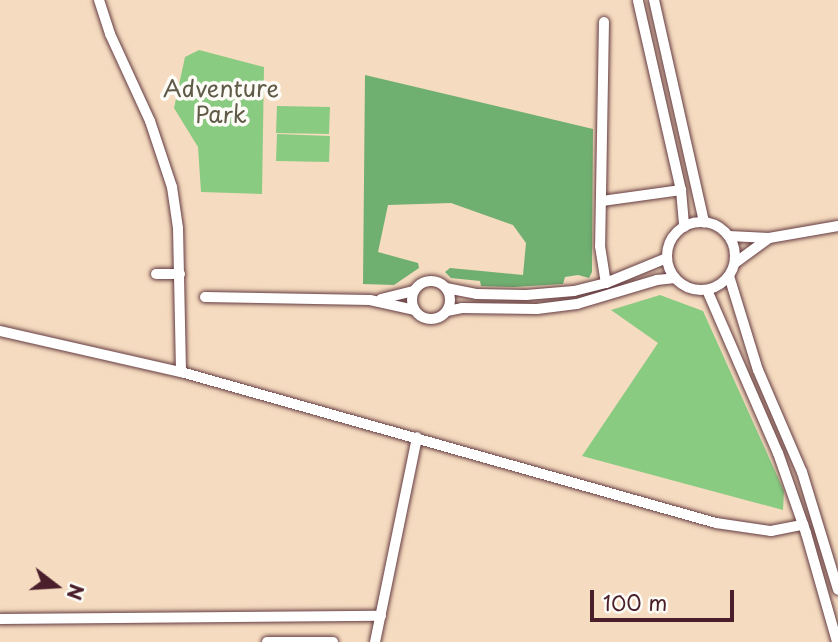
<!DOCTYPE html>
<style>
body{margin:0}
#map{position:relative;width:838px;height:642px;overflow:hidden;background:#f5dbbf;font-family:"Playpen Sans",sans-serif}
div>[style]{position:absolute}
.green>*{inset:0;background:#8acb82}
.forest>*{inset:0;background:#6faf70}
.roads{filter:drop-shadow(0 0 2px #643b41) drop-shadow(0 0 2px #643b41)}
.minor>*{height:10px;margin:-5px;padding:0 5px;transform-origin:5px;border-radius:5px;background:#fff}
.minor>.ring{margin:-5px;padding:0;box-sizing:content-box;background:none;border:10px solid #fff;border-radius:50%}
span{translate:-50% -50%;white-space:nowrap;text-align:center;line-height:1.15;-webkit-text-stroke:7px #fdfcf7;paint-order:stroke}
.park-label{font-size:23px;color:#605b49}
.north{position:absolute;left:21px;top:551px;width:70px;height:70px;-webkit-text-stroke:5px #fdfcf7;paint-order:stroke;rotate:107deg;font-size:19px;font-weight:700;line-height:28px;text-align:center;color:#4a1f2b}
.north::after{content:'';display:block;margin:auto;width:24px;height:32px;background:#4a1f2b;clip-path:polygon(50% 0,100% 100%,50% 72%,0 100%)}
.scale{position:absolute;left:590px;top:590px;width:144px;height:32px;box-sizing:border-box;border:4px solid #4a1f2b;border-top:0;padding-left:9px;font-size:21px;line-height:24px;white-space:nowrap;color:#4a1f2b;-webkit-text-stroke:5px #fdfcf7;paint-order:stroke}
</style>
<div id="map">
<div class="green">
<div style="clip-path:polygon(199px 50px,264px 67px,262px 194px,201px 192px,198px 147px,174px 108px,185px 57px)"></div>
<div style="clip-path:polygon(277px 106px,330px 107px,329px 134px,276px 133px)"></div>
<div style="clip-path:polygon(277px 134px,330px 136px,329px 162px,276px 161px)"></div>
<div style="clip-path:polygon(660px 295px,703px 311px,784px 491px,783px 510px,582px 456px,658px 343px,611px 310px)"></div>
</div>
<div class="forest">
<div style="clip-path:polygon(365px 75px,593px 129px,592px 272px,589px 278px,578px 275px,565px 277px,563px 284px,514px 287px,481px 286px,480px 281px,451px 278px,445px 272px,450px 268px,523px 275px,526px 243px,513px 225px,451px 203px,388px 205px,378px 252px,418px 263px,419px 268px,394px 285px,363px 284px)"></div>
</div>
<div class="roads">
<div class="minor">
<div style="left:99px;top:0;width:36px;rotate:72deg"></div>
<div style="left:110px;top:34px;width:96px;rotate:65.3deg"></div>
<div style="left:150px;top:121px;width:70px;rotate:71.6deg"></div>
<div style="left:172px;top:187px;width:41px;rotate:81.7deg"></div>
<div style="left:178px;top:228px;width:144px;rotate:88.8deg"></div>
<div style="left:654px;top:0;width:228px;rotate:77.3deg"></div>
<div style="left:638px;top:1px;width:194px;rotate:77.2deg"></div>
<div style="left:681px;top:190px;width:37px;rotate:85deg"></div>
<div style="left:604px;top:22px;width:224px;rotate:91deg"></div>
<div style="left:600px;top:246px;width:37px;rotate:81deg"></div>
<div style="left:602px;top:201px;width:80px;rotate:-7.9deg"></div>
<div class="ring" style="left:667px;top:222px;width:58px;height:58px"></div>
<div style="left:729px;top:236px;width:40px;rotate:2.9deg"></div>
<div style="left:769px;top:238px;width:70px;rotate:-9.9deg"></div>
<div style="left:735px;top:263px;width:42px;rotate:-36.3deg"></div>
<div style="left:156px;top:274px;width:24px"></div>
<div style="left:729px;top:276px;width:98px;rotate:72.9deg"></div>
<div style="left:758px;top:370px;width:111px;rotate:66.7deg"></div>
<div style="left:802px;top:472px;width:123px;rotate:73deg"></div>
<div class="ring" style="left:412px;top:281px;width:28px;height:28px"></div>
<div style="left:446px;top:288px;width:32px;rotate:11deg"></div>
<div style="left:477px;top:294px;width:49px;rotate:1.2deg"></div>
<div style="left:526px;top:295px;width:48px;rotate:-4.8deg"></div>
<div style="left:574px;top:291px;width:33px;rotate:-14deg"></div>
<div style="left:606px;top:283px;width:66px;rotate:-22.3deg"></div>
<div style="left:707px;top:290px;width:178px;rotate:66.5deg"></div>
<div style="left:778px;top:453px;width:85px;rotate:70.7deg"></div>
<div style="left:806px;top:533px;width:113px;rotate:74.1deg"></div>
<div style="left:205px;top:297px;width:165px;rotate:1deg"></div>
<div style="left:370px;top:300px;width:45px;rotate:12.8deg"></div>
<div style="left:381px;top:299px;width:34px;rotate:-14deg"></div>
<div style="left:447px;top:311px;width:15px;rotate:-11deg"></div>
<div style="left:462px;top:308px;width:75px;rotate:0.8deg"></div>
<div style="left:537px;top:309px;width:40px;rotate:-7.1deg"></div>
<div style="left:577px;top:304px;width:84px;rotate:-16.7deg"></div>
<div style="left:657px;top:280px;width:18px;rotate:-6deg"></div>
<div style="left:0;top:331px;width:186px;rotate:12.8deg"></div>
<div style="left:181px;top:372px;width:556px;rotate:15.76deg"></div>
<div style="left:716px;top:523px;width:56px;rotate:8.3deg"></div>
<div style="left:771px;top:531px;width:33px;rotate:-11deg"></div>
<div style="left:0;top:619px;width:381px;rotate:-0.5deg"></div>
<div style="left:267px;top:642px;width:66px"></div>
<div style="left:375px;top:642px;width:209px;rotate:-78.4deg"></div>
</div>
</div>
<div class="park-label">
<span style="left:221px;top:101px">Adventure<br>Park</span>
</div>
<div class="north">N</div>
<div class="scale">100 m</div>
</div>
